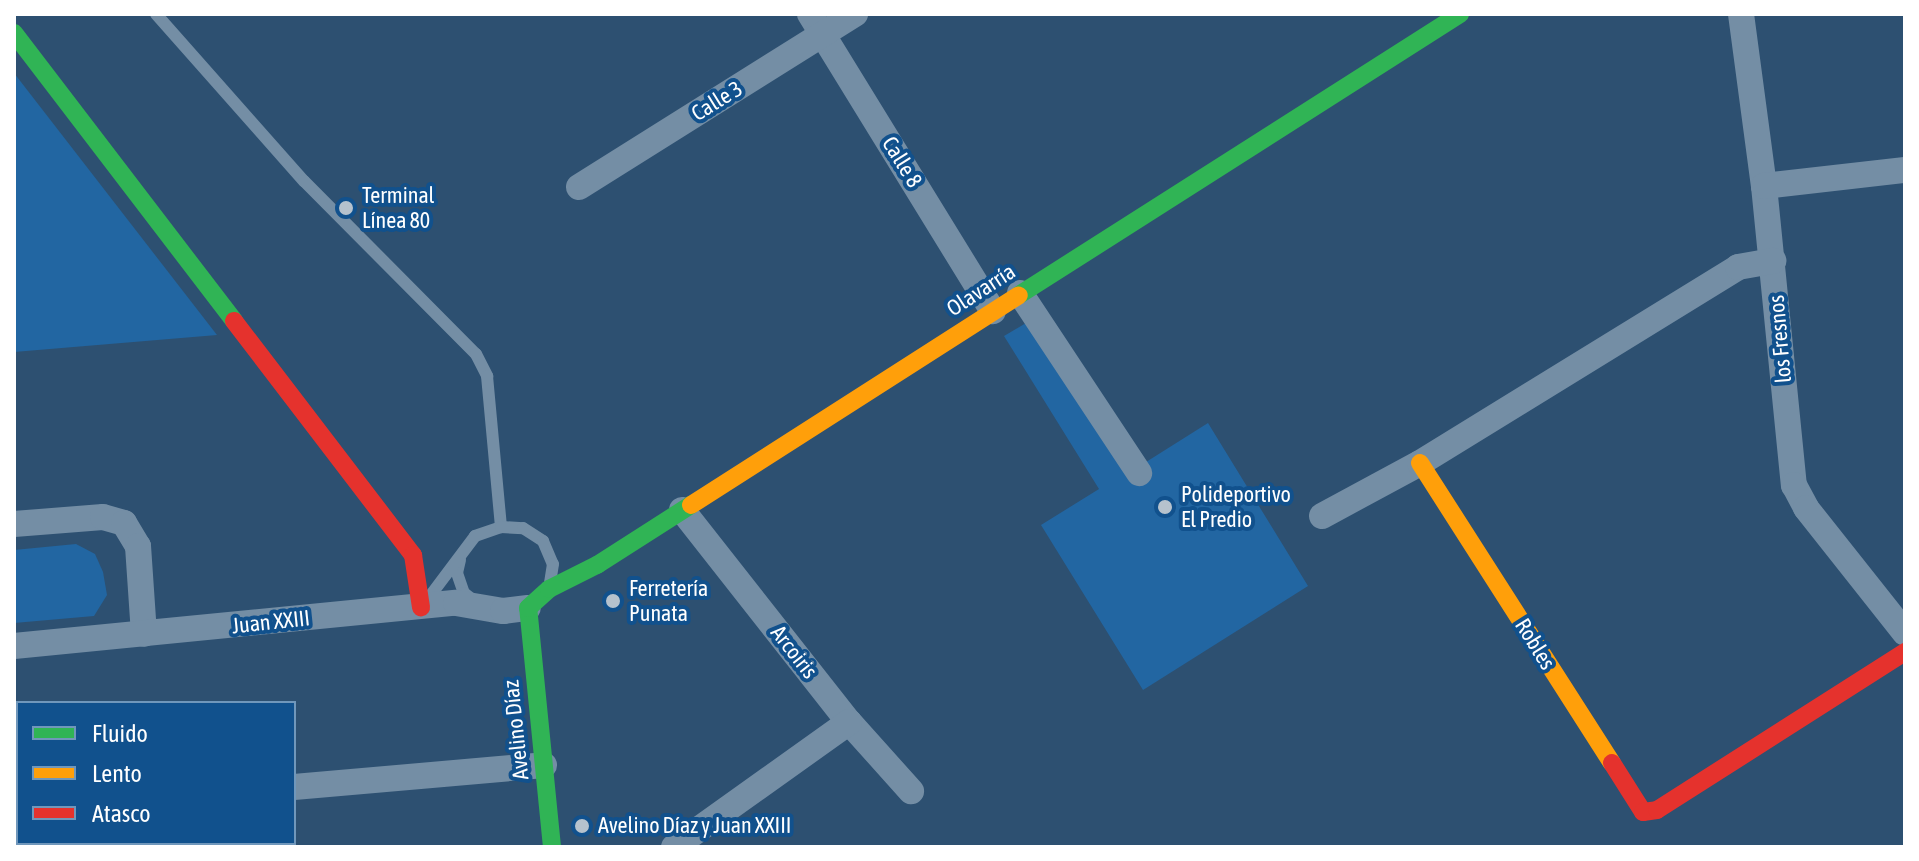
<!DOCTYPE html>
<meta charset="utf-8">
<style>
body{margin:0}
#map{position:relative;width:1919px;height:861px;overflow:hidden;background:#2d5071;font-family:"Asap Condensed",sans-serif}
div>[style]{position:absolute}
.green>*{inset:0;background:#2266a2}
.lane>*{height:12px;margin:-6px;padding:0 6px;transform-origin:6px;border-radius:6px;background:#748ea5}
.street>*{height:26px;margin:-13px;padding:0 13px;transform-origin:13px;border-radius:13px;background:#748ea5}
.fast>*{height:18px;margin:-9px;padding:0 9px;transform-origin:9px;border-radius:9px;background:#30b455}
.slow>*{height:18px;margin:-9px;padding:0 9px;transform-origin:9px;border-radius:9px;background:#ff9f0a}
.jam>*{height:18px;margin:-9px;padding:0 9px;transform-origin:9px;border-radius:9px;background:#e5322d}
.dots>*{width:22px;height:22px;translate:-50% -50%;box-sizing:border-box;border:4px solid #11518d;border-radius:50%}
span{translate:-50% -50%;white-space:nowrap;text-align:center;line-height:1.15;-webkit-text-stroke:8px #11518d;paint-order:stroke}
.street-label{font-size:22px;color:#fff}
.poi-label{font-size:22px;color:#fff}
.left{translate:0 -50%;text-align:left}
.frame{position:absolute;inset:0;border:16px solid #fff;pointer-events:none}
.legend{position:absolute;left:16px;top:701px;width:280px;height:144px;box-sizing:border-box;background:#11518d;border:2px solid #7097bb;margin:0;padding:10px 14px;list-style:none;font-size:24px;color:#fff}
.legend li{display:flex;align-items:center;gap:16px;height:40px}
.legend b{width:40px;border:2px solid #7097bb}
</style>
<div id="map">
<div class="green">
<div style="clip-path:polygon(14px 73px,217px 335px,14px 352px)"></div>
<div style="clip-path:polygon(1031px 320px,1127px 474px,1208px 423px,1308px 586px,1143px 690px,1041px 525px,1099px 489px,1004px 336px)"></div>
<div style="clip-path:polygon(76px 544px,95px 554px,103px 572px,107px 595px,94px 616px,14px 623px,14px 550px)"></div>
</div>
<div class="lane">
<div style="left:156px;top:14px;width:223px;rotate:48.5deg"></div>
<div style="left:304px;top:181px;width:244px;rotate:45.2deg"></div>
<div style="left:476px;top:354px;width:25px;rotate:63deg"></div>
<div style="left:487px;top:376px;width:152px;rotate:84.7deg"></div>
<div style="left:460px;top:560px;width:13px;rotate:103deg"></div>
<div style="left:457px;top:573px;width:21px;rotate:71deg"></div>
<div style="left:464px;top:593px;width:11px;rotate:38deg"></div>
<div style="left:427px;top:600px;width:80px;rotate:-53.1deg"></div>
<div style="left:475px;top:536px;width:28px;rotate:-19deg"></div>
<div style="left:501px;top:527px;width:22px;rotate:3deg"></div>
<div style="left:523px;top:528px;width:24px;rotate:33deg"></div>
<div style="left:543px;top:541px;width:25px;rotate:67deg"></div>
<div style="left:553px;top:564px;width:18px;rotate:99deg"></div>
</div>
<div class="street">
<div style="left:810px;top:14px;width:349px;rotate:58.4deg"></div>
<div style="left:1741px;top:14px;width:174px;rotate:82.4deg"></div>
<div style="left:1764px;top:186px;width:301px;rotate:84.3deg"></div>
<div style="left:1794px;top:485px;width:26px;rotate:62deg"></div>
<div style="left:1806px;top:508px;width:159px;rotate:51.6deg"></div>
<div style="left:1764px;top:186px;width:142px;rotate:-6.5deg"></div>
<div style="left:579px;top:187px;width:326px;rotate:-32.1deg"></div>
<div style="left:1020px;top:293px;width:216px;rotate:56.5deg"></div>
<div style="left:682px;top:510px;width:270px;rotate:51.8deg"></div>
<div style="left:849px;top:722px;width:93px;rotate:48.1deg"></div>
<div style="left:1322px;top:516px;width:111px;rotate:-28.4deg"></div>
<div style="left:1420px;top:463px;width:374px;rotate:-31.6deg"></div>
<div style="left:1738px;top:267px;width:36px;rotate:-10deg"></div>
<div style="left:14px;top:524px;width:89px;rotate:-4.5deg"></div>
<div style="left:103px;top:517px;width:22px;rotate:16deg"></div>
<div style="left:124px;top:523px;width:27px;rotate:59deg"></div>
<div style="left:138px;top:546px;width:88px;rotate:86.1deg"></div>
<div style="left:14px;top:646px;width:444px;rotate:-5.6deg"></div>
<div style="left:456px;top:603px;width:48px;rotate:9.7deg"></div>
<div style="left:503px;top:611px;width:25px;rotate:-7deg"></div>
<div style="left:294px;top:787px;width:251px;rotate:-5deg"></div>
<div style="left:14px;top:812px;width:4px;rotate:-14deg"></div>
<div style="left:674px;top:847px;width:215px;rotate:-35.5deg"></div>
</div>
<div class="fast">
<div style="left:14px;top:33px;width:362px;rotate:52.6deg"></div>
<div style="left:1019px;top:295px;width:523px;rotate:-32.5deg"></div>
<div style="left:552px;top:847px;width:240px;rotate:-95.7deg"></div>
<div style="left:528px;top:608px;width:28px;rotate:-42deg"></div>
<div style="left:549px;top:589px;width:54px;rotate:-26.6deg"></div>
<div style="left:597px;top:565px;width:112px;rotate:-32.6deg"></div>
</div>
<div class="slow">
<div style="left:1420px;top:463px;width:356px;rotate:57.4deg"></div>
<div style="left:691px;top:505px;width:389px;rotate:-32.6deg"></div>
</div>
<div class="jam">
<div style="left:234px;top:321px;width:295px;rotate:52.6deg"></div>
<div style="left:413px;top:555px;width:53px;rotate:81.3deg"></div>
<div style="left:1612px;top:763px;width:58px;rotate:57.7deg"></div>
<div style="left:1643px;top:812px;width:14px;rotate:-8deg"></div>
<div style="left:1657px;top:810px;width:294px;rotate:-32.5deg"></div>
</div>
<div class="dots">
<div style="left:346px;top:208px;background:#b6c2cd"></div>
<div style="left:1165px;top:507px;background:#b6c2cd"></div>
<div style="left:613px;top:601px;background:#b6c2cd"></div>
<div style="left:582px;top:826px;background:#b6c2cd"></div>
</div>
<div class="street-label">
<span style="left:717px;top:101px;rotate:-32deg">Calle 3</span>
<span style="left:902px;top:162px;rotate:58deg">Calle 8</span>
<span style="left:981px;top:290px;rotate:-33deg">Olavarría</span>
<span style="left:1780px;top:339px;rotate:-95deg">los Fresnos</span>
<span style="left:271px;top:622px;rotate:-6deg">Juan XXIII</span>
<span style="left:1535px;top:644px;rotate:58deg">Robles</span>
<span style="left:794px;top:652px;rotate:52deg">Arcoiris</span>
<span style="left:516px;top:730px;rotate:-96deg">Avelino Díaz</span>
</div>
<div class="poi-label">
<span class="left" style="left:362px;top:208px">Terminal<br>Línea 80</span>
<span class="left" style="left:1181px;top:507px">Polideportivo<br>El Predio</span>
<span class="left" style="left:629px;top:601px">Ferretería<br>Punata</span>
<span class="left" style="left:598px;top:826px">Avelino Díaz y Juan XXIII</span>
</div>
<div class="frame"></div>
<ul class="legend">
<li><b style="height:10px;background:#30b455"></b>Fluido</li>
<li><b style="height:10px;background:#ff9f0a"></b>Lento</li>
<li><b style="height:10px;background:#e5322d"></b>Atasco</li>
</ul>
</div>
